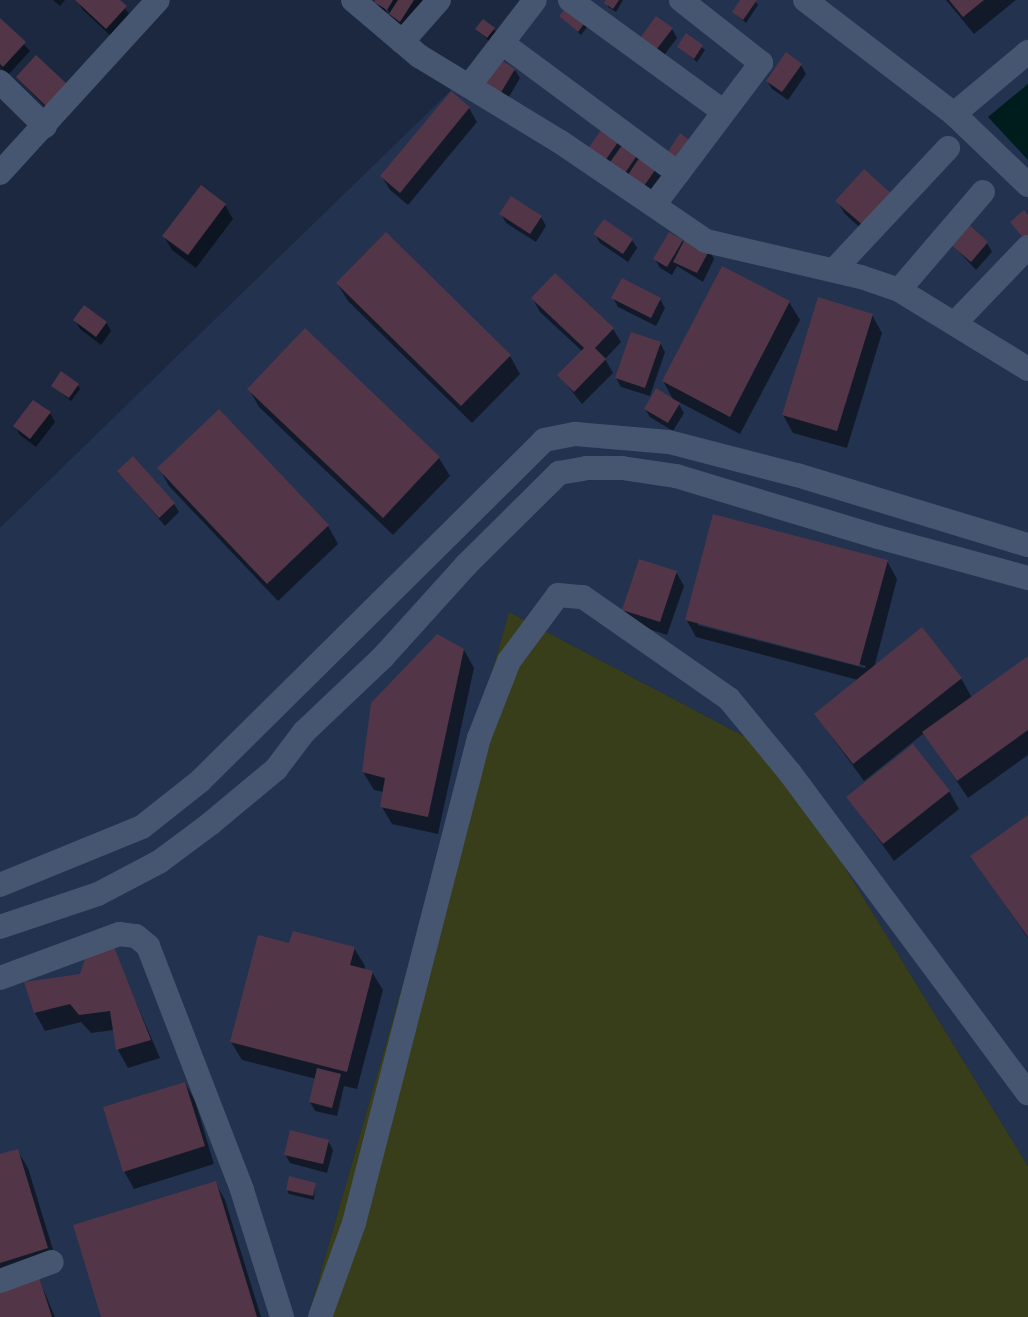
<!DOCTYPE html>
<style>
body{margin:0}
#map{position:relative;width:1028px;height:1317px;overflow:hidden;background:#1b2840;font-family:"Sofia Sans Condensed",sans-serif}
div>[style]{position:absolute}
.built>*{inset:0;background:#22324f}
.green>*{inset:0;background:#383d1a}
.water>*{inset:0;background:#001d1e}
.shadow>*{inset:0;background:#0007}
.building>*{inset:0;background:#523648}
.minor>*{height:24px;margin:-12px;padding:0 12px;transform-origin:12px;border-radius:12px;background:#475670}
span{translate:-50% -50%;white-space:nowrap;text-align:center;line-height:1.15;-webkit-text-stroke:5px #0b111b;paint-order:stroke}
</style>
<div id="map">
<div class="built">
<div style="clip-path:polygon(544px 0,1028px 0,1028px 1166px,774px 752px,509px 612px,308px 1317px,0 1317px,0 528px)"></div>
</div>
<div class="green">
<div style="clip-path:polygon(509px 612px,774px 752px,1028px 1166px,1028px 1317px,308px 1317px)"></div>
</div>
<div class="water">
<div style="clip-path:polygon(1028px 84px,1028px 160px,988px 117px)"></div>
</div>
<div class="shadow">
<div style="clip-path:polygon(53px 0,65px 0,60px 6px)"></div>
<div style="clip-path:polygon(78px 0,118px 0,131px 16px,112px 37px,82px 9px)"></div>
<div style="clip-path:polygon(evenodd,377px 0,423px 0,405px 30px,380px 11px,377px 0,385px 4px,390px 14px,389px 16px,383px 6px,385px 4px)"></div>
<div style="clip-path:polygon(608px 0,623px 0,616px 12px,608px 7px)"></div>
<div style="clip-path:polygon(742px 0,754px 0,758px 5px,746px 23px,733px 12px)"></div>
<div style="clip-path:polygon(946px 0,1016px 0,974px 34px)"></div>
<div style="clip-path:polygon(561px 16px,588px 26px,581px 35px)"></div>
<div style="clip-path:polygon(0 20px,30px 51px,8px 75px,0 67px)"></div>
<div style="clip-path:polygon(476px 29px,494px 29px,496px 33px,490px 42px)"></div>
<div style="clip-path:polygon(672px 29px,677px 38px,662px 58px,646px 47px)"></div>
<div style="clip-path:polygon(687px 35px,705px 50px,697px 62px,678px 47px)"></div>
<div style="clip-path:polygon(786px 54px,801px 65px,806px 74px,788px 100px,772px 89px,767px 81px)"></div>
<div style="clip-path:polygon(515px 70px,520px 78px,506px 102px,488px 91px)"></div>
<div style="clip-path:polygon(17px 77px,71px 94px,52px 114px)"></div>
<div style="clip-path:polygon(451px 93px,469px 108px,477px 122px,408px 205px,390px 190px,382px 177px)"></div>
<div style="clip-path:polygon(605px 127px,664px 173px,650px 194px,586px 153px)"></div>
<div style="clip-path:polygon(893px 196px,874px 240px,845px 214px,837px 201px)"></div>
<div style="clip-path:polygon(511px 197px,541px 217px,546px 226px,536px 242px,506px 223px,501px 214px)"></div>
<div style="clip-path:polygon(225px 205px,233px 219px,196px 268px,172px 250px,164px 236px)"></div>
<div style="clip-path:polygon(595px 234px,632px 240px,637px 248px,628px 262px,600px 243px)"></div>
<div style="clip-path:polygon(682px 241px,709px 250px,714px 259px,703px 282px,677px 266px,672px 275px,660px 268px,655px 259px)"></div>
<div style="clip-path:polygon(951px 243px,987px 243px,992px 252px,976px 270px)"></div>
<div style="clip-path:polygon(337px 283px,510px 356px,520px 374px,472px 423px,348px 301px)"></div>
<div style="clip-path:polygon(613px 298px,660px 299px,665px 308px,656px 326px,618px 307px)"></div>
<div style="clip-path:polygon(533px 299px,613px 329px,621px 342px,605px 359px,613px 373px,582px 404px,559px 375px,583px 352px,540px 312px)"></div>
<div style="clip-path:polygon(789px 302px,800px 320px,740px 434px,677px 401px,684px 413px,673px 431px,650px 417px,645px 409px,674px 401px,663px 381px)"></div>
<div style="clip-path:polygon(872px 315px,882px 333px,847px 448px,793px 433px,783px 415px)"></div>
<div style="clip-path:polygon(75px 320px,106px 322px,111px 331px,101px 345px,80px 329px)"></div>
<div style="clip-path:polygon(305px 330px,439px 458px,450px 476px,393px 535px,259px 407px,249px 389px)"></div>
<div style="clip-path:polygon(660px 343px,665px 352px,650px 396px,621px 387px,616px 378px)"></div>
<div style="clip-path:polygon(78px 385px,80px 389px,71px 401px,53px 386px)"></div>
<div style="clip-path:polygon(50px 413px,55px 422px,36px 447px,20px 435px,15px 426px)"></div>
<div style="clip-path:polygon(159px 468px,328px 526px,338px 544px,278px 601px,169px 486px)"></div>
<div style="clip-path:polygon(118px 471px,174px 504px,179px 512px,165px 526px)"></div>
<div style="clip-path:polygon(evenodd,887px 561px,897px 579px,874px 668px,961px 678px,972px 698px,1028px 658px,1028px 755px,968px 798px,924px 733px,864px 781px,815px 714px,858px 680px,696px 637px,686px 619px,887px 561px,698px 622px,866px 666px,865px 668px,698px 625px,698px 622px)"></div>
<div style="clip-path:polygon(676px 572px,684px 586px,667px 635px,631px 623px,624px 610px)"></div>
<div style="clip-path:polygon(464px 650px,474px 668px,438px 834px,392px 824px,382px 807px,384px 792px,374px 790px,363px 772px)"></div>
<div style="clip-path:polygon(949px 791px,959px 809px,894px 861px,848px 797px)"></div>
<div style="clip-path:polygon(1028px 816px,1028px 938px,972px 857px)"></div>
<div style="clip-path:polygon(290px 945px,354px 948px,365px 966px,364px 970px,372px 972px,383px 990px,357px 1089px,344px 1086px,337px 1116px,315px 1111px,310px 1102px,316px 1079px,242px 1060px,231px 1042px)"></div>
<div style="clip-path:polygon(113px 949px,160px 1058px,128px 1068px,118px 1050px,114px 1030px,91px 1033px,81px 1022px,45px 1031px,35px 1013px,26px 983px,81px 975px)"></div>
<div style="clip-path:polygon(185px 1083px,195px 1101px,214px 1164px,134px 1189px,124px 1171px)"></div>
<div style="clip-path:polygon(328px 1141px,333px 1150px,327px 1173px,290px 1163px,285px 1154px)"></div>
<div style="clip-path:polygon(17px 1150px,28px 1168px,58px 1266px,0 1284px,0 1156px)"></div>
<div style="clip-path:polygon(215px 1182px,225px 1200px,261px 1317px,102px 1317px)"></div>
<div style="clip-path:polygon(315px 1184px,314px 1200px,289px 1194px,287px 1190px)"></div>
<div style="clip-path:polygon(39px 1279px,55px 1317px,0 1317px)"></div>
</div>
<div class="building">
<div style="clip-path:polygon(75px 0,120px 0,127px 6px,106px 29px)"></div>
<div style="clip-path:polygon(375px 0,393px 0,387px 10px,374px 2px)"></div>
<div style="clip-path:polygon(398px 0,414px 0,400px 22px,389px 14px)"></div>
<div style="clip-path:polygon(606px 0,619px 0,613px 9px,604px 3px)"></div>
<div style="clip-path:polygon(740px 0,757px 0,743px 20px,732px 12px)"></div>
<div style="clip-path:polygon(949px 0,984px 0,963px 17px)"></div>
<div style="clip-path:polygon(568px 6px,586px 21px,578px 32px,559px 16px)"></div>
<div style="clip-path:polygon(656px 16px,673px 28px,656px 50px,640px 38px)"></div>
<div style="clip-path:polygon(0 18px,26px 42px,3px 67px,0 64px)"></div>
<div style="clip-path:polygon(483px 19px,495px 28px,487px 38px,475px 29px)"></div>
<div style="clip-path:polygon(686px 33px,703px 45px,694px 59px,677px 47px)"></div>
<div style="clip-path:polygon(786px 52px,802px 64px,782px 92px,766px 81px)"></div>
<div style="clip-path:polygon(36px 55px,67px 84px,46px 106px,16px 77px)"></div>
<div style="clip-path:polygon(496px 57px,515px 69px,500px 94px,482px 82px)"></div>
<div style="clip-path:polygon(451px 91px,470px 107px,400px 193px,380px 176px)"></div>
<div style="clip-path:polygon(604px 126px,621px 138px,602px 165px,585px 153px)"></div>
<div style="clip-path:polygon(680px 133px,689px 140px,672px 165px,663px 159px)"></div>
<div style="clip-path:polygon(625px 141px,640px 151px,623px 176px,608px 165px)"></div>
<div style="clip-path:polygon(643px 152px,660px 163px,644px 186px,628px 175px)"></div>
<div style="clip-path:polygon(864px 169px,894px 196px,866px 228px,835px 201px)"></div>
<div style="clip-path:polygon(201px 185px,226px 204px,188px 255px,162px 236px)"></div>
<div style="clip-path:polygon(511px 196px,542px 216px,530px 234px,499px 214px)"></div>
<div style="clip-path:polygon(1024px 210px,1028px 215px,1028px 235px,1024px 239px,1010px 222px)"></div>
<div style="clip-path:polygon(604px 219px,633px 239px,623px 254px,593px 234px)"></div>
<div style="clip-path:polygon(967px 223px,988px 242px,971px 262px,949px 243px)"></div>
<div style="clip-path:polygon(386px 232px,511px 355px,461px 406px,336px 283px)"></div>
<div style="clip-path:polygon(669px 232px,683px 240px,667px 267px,653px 259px)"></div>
<div style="clip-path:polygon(686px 237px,710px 249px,697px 273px,673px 262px)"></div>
<div style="clip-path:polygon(722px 266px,790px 301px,730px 417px,662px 381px)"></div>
<div style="clip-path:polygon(555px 273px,614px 328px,595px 348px,606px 359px,574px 392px,557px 375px,584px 348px,531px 298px)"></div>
<div style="clip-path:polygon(622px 278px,661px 298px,651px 318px,611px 298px)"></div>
<div style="clip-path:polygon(818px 297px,873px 314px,837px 431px,782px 415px)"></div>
<div style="clip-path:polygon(84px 305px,107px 322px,96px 337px,73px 320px)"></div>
<div style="clip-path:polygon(305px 328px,440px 457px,383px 518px,247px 389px)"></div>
<div style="clip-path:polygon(631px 332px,661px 342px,645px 388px,615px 378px)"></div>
<div style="clip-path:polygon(61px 371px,79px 384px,69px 398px,51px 386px)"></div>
<div style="clip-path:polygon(656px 388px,680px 403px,668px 423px,644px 409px)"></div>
<div style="clip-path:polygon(33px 400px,51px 412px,30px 439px,13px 426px)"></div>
<div style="clip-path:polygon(219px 409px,329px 525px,267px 584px,157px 468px)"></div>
<div style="clip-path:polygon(133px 456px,175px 503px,159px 518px,117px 471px)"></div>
<div style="clip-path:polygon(713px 514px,888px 560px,859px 666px,685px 620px)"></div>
<div style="clip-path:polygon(639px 559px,677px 571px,660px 622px,622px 610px)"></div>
<div style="clip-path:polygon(922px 627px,962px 678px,853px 764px,814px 714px)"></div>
<div style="clip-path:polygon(437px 634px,464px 649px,428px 817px,380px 807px,385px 778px,362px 772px,371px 703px)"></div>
<div style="clip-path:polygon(1028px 656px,1028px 730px,957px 781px,922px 732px)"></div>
<div style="clip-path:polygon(913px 744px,950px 791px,883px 844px,846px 797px)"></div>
<div style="clip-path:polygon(1028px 815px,1028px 937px,970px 856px)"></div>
<div style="clip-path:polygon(293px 931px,355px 947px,350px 965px,373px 971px,347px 1072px,230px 1042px,258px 935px,289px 943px)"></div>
<div style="clip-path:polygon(114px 947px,151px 1040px,116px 1050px,110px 1011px,79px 1015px,70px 1004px,34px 1013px,24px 982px,80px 974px,86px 956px)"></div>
<div style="clip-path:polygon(317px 1068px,341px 1074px,332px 1108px,309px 1102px)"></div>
<div style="clip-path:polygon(185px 1082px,205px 1146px,123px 1172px,103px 1107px)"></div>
<div style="clip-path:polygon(290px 1130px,329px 1140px,323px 1164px,284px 1155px)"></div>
<div style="clip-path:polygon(18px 1149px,48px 1248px,0 1263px,0 1154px)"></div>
<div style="clip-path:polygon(289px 1176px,316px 1183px,313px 1196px,286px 1190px)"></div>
<div style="clip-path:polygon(216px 1181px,257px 1317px,101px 1317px,73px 1225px)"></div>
<div style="clip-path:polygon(39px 1277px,52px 1317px,0 1317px,0 1290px)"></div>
</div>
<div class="minor">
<div style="left:353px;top:0;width:87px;rotate:40.3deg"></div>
<div style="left:419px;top:56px;width:164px;rotate:31.3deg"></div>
<div style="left:559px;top:141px;width:178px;rotate:34.2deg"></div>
<div style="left:706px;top:241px;width:159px;rotate:13.1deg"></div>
<div style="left:861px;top:277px;width:40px;rotate:18.9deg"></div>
<div style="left:899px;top:290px;width:151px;rotate:31.5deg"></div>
<div style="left:570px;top:0;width:190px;rotate:36deg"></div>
<div style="left:805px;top:0;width:188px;rotate:37.4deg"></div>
<div style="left:954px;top:114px;width:103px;rotate:43.8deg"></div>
<div style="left:402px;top:42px;width:56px;rotate:-48.6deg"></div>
<div style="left:502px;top:43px;width:219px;rotate:36.5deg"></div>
<div style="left:0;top:82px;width:63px;rotate:44.4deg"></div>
<div style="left:469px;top:86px;width:108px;rotate:-52.5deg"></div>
<div style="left:954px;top:114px;width:97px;rotate:-40deg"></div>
<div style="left:0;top:173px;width:234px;rotate:-47.6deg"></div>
<div style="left:654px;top:205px;width:178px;rotate:-53deg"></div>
<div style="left:761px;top:63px;width:102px;rotate:-141.8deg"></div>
<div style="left:834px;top:270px;width:167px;rotate:-46.9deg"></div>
<div style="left:899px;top:290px;width:129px;rotate:-49.4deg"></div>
<div style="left:956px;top:322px;width:104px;rotate:-46.2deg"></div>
<div style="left:0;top:885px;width:153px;rotate:-22.2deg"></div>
<div style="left:142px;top:827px;width:74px;rotate:-38.4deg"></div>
<div style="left:200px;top:781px;width:484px;rotate:-44.7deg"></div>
<div style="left:544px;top:440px;width:32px;rotate:-11deg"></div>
<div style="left:575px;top:434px;width:94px;rotate:4.9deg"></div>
<div style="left:669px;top:442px;width:132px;rotate:14.5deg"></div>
<div style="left:797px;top:475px;width:241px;rotate:16.9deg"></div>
<div style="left:0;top:927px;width:103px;rotate:-18.6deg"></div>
<div style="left:98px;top:894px;width:69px;rotate:-27.7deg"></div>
<div style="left:159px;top:862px;width:64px;rotate:-36.7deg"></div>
<div style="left:210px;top:824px;width:86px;rotate:-39.8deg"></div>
<div style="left:276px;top:769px;width:46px;rotate:-52.9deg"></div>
<div style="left:304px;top:732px;width:109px;rotate:-43.5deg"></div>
<div style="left:383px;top:657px;width:124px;rotate:-47.9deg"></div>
<div style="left:466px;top:565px;width:131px;rotate:-44.7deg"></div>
<div style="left:559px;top:473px;width:27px;rotate:-10deg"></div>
<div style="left:586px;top:468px;width:36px"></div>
<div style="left:622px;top:468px;width:55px;rotate:8.4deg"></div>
<div style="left:676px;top:476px;width:211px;rotate:16.8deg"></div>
<div style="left:878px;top:537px;width:156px;rotate:15.3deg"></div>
<div style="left:0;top:978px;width:127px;rotate:-20.3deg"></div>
<div style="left:119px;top:934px;width:17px;rotate:7deg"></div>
<div style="left:136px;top:936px;width:16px;rotate:40deg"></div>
<div style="left:148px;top:946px;width:261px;rotate:68.9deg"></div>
<div style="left:242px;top:1190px;width:133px;rotate:72.5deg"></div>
<div style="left:0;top:1281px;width:55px;rotate:-20.1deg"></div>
<div style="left:320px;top:1317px;width:100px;rotate:-70.1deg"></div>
<div style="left:354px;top:1223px;width:501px;rotate:-75.55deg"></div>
<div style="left:479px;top:738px;width:83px;rotate:-68.7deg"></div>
<div style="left:509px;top:661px;width:82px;rotate:-53.4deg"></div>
<div style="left:558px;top:595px;width:25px;rotate:5deg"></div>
<div style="left:583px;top:597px;width:178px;rotate:34.9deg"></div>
<div style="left:729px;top:699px;width:96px;rotate:50.5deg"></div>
<div style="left:790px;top:773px;width:399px;rotate:53.4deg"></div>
</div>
</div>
